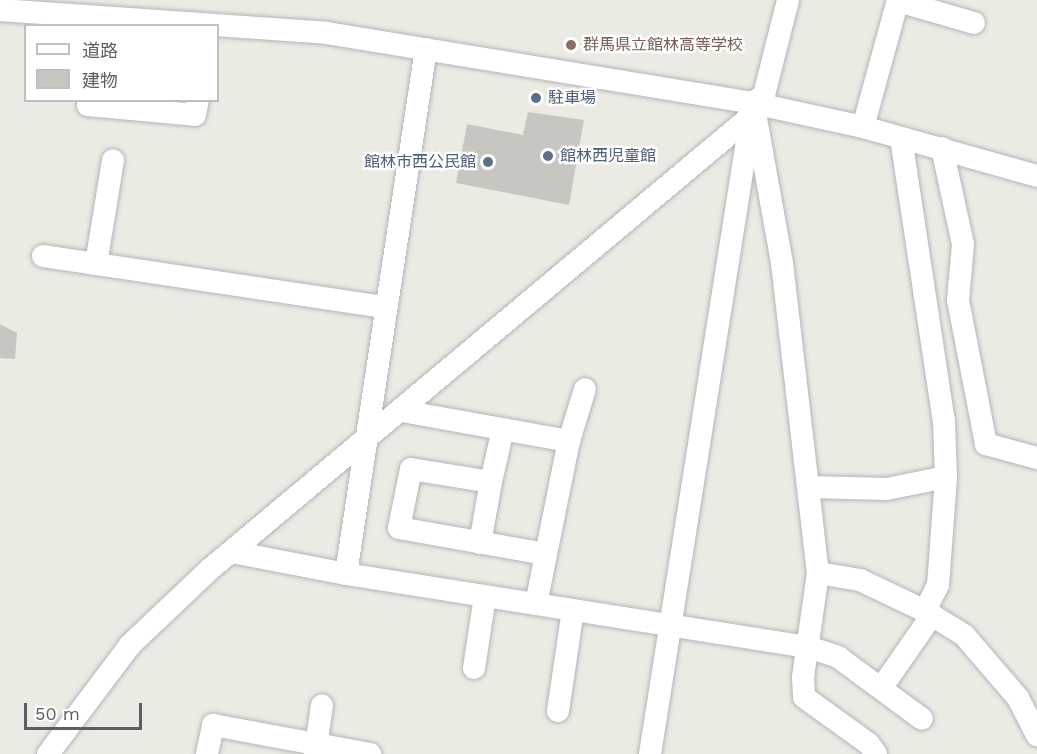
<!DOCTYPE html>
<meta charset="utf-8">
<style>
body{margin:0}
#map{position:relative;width:1037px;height:754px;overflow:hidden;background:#ecebe3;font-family:"Work Sans","Noto Sans JP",sans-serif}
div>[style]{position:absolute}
.building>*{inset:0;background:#c8c6c0}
.roads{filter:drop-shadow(0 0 2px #b3b5b9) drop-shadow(0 0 2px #b3b5b9)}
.minor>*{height:22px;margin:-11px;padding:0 11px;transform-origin:11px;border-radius:11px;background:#fff}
.dots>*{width:16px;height:16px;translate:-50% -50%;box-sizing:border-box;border:3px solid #fff;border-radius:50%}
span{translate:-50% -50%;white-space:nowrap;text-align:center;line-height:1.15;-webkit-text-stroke:4.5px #fff;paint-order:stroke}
.education-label{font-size:16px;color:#785e54}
.left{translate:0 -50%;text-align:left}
.service-label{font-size:16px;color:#4e5e75}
.right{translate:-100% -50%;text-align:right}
.legend{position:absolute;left:24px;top:24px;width:195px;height:78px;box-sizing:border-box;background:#fff;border:2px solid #bdbfc0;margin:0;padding:8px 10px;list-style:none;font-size:18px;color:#5b5e62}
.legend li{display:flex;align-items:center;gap:12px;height:30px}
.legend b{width:30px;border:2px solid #bdbfc0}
.scale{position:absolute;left:24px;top:703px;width:118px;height:27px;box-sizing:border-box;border:3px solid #5b5e62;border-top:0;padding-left:8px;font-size:18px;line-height:21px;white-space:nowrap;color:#5b5e62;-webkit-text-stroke:4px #fff;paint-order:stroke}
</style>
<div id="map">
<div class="building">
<div style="clip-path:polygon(528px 112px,584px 120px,569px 205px,456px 183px,467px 124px,523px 135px)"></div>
<div style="clip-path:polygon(0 324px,17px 333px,15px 359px,0 358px)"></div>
</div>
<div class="roads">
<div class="minor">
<div style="left:898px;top:1px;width:79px;rotate:16.1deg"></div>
<div style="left:0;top:10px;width:327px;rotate:4deg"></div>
<div style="left:326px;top:33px;width:433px;rotate:9.3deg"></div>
<div style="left:753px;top:103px;width:113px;rotate:12.3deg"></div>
<div style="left:863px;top:127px;width:181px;rotate:15.7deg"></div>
<div style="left:89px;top:100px;width:5px;rotate:101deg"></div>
<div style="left:88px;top:105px;width:107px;rotate:5.3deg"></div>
<div style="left:195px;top:115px;width:15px;rotate:-79deg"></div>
<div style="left:755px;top:113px;width:152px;rotate:79.8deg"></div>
<div style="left:782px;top:263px;width:312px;rotate:83.4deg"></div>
<div style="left:818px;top:573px;width:105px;rotate:98.2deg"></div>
<div style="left:803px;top:677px;width:20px;rotate:87deg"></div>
<div style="left:804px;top:697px;width:80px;rotate:35.9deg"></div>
<div style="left:869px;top:744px;width:12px;rotate:55deg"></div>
<div style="left:863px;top:127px;width:132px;rotate:-74.6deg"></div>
<div style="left:901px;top:138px;width:286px;rotate:81.4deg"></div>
<div style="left:944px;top:421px;width:56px;rotate:88deg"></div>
<div style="left:946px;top:477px;width:108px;rotate:94.2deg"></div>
<div style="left:938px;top:585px;width:29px;rotate:117deg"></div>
<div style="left:942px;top:148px;width:98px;rotate:77.7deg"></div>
<div style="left:963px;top:244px;width:56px;rotate:95.1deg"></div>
<div style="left:958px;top:300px;width:147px;rotate:79deg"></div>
<div style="left:986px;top:444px;width:53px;rotate:15.4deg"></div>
<div style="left:43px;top:256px;width:346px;rotate:8.5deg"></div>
<div style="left:96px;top:264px;width:105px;rotate:-80.7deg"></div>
<div style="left:402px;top:411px;width:170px;rotate:10.2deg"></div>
<div style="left:503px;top:429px;width:54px;rotate:102.8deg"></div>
<div style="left:491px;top:482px;width:81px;rotate:-170.8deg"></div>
<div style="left:411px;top:469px;width:60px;rotate:101.5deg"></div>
<div style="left:399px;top:528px;width:148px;rotate:10.1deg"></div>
<div style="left:810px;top:487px;width:77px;rotate:1.5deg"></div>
<div style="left:887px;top:489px;width:60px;rotate:-11.5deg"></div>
<div style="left:480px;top:543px;width:62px;rotate:-79.8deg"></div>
<div style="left:232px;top:552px;width:116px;rotate:10.9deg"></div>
<div style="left:346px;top:574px;width:468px;rotate:9deg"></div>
<div style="left:808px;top:647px;width:32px;rotate:18deg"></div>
<div style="left:838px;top:657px;width:104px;rotate:36.4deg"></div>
<div style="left:818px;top:573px;width:43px;rotate:9.5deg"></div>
<div style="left:860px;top:580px;width:72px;rotate:25.5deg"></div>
<div style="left:925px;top:611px;width:46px;rotate:31.6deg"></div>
<div style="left:964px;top:635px;width:83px;rotate:49.4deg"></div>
<div style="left:1018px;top:698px;width:42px;rotate:62.8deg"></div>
<div style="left:346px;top:574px;width:531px;rotate:-81.34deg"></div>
<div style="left:536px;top:604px;width:166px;rotate:-78.6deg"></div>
<div style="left:569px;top:441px;width:54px;rotate:-72.9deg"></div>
<div style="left:474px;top:668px;width:73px;rotate:-81.3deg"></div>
<div style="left:882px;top:687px;width:88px;rotate:-55.2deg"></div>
<div style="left:558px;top:711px;width:102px;rotate:-81.6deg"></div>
<div style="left:48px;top:754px;width:136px;rotate:-53deg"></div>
<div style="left:130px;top:645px;width:109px;rotate:-43.5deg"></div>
<div style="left:209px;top:570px;width:706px;rotate:-39.94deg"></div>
<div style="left:207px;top:754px;width:30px;rotate:-78deg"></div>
<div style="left:213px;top:725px;width:160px;rotate:10.5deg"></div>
<div style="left:315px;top:754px;width:49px;rotate:-81.9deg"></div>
<div style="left:650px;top:754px;width:659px;rotate:-81.01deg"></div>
<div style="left:753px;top:103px;width:14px;rotate:-36deg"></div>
<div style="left:764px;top:95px;width:98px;rotate:-75.8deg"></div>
</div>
</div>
<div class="dots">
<div style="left:571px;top:45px;background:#8d6e63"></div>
<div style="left:536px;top:98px;background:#5c6f8a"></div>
<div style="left:548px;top:156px;background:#5c6f8a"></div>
<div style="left:488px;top:162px;background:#5c6f8a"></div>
</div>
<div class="education-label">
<span class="left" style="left:583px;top:45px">群馬県立館林高等学校</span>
</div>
<div class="service-label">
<span class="left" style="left:548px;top:98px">駐車場</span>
<span class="left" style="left:560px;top:156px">館林西児童館</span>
<span class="right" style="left:476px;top:162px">館林市西公民館</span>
</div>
<ul class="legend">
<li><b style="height:8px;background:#fff"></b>道路</li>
<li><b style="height:16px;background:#c8c6c0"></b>建物</li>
</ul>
<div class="scale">50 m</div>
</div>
